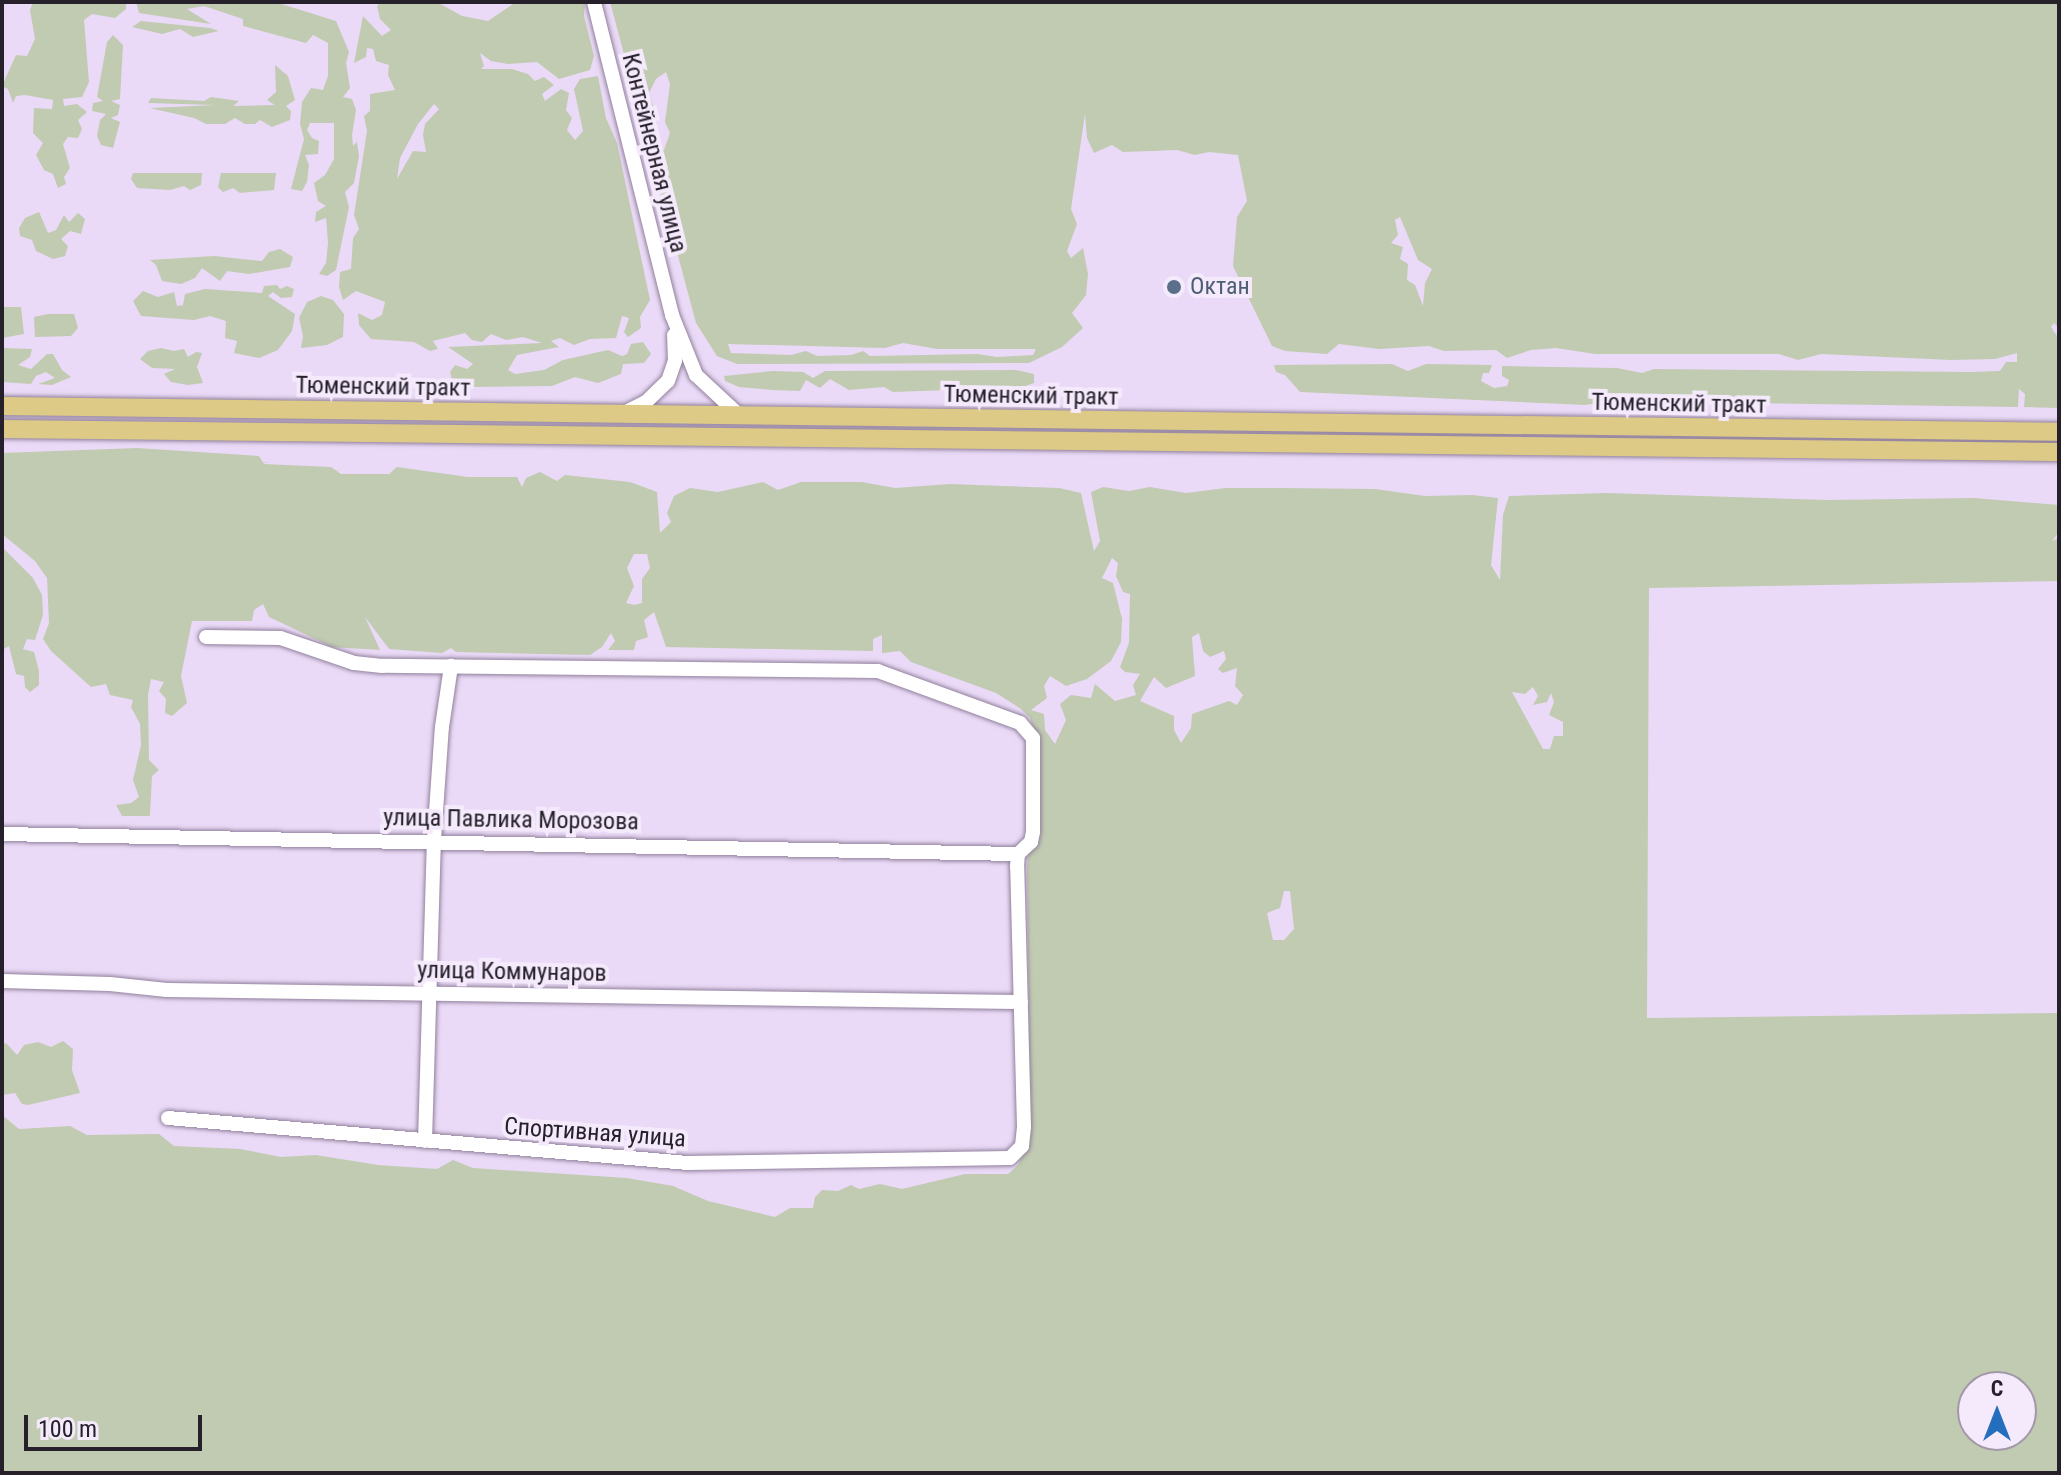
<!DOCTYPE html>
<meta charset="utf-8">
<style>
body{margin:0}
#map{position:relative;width:2061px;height:1475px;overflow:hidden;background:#eadaf7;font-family:"Roboto Condensed",sans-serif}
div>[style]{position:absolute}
.green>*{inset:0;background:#c1cbb1}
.roads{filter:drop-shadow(0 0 2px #91819c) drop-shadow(0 0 2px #91819c)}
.minor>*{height:14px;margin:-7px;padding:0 7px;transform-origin:7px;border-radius:7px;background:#fff}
.major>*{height:18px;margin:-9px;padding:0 9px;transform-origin:9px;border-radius:9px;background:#ddca86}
.dots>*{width:22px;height:22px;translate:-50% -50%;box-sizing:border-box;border:4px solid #f4eafc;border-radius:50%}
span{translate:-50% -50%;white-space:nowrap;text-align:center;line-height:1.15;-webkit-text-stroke:8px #f4eafc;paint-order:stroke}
.street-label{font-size:24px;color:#26202a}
.service-label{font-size:24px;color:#4e5e75}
.left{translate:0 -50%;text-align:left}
.frame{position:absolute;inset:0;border:4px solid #26202a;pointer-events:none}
.north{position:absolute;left:1957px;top:1371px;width:80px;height:80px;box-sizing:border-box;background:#f4eafc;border:2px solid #a299a8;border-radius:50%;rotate:0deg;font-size:22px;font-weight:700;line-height:32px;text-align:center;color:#26202a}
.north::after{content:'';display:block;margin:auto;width:28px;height:36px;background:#256ebe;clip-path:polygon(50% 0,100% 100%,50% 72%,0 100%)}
.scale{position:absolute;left:24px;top:1415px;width:178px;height:36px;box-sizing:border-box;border:4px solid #26202a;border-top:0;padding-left:10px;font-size:24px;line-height:28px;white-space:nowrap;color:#26202a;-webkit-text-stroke:6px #f4eafc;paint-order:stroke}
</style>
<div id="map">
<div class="green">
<div style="clip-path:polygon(33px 2px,126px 2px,126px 9px,115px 18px,92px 14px,84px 20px,89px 82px,82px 97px,63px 99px,64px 106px,77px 104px,87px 112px,78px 120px,82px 129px,78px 138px,68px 137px,63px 144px,70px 168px,64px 177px,66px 184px,58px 188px,53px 174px,44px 170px,36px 155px,43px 143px,33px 133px,34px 108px,52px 109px,53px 100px,25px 95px,16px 96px,13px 103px,8px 89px,2px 86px,16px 55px,27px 56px,35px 39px,30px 10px)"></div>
<div style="clip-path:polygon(136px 2px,275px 2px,336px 21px,349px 52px,346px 63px,350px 88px,343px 97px,352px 99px,356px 110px,352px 135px,353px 146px,357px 142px,359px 156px,354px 183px,345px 192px,349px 207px,336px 270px,327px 276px,319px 274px,326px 263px,328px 243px,326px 218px,315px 222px,316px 212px,326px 206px,318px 201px,314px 183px,325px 175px,334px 159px,334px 123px,310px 123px,307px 130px,312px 138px,319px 141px,318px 154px,305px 155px,309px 165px,307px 182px,302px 191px,291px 189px,304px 139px,300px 124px,302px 102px,311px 88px,323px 90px,328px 76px,328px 43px,313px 35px,306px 43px,243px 26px,243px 19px,204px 6px,187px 9px,211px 24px,139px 13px)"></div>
<div style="clip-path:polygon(evenodd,381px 2px,437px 2px,462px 16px,488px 21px,516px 2px,585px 2px,584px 16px,594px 56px,590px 70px,559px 79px,537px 62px,508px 64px,491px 61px,480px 53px,484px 66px,481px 69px,512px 69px,528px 74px,535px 81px,544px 77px,554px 85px,542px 94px,545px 101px,561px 89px,569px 93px,566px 110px,572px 118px,567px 130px,575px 140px,583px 131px,574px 89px,580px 79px,598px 76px,606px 118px,617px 143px,650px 300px,640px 317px,641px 328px,628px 337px,624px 332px,629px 318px,622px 316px,616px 338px,590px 339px,574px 345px,560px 338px,551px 341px,559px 347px,517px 355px,508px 370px,515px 374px,544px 370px,563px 360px,608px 350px,622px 356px,627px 354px,631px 344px,643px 342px,651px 354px,644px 363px,623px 364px,621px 374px,598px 383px,575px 377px,552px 386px,473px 387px,453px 383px,450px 372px,455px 365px,467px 369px,473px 364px,448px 347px,542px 343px,523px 337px,506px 340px,491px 334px,482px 342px,472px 340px,465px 333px,433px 341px,438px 349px,430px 351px,414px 342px,371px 339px,359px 325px,358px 313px,372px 320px,382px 315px,385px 302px,356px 291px,343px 300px,339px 287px,340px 272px,351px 269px,353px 238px,359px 229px,354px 215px,367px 131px,364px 116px,370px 111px,370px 94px,395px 90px,388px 75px,389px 65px,376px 61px,373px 49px,367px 48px,366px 57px,354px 63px,363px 16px,382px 36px,391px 30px,380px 19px,377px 6px,381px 2px,434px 104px,439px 109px,425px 124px,423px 135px,426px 152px,413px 151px,397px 179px,400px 158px,418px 124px,434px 104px)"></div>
<div style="clip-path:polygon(evenodd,610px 2px,2059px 2px,2059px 328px,2054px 323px,2051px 327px,2059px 339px,2059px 403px,2057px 408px,2024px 407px,2025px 394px,2019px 389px,2018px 407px,1615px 401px,1584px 405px,1300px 392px,1285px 375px,1276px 372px,1274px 365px,1392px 364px,1408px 371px,1426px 364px,1492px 365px,1489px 373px,1483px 373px,1481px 381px,1494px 388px,1507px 386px,1509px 380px,1502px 376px,1502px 366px,1617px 368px,1642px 373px,1654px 369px,1971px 372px,2000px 371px,2006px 362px,2017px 362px,2017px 353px,1995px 359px,1951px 360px,1821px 354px,1798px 360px,1779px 354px,1595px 354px,1556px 348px,1531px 350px,1507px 358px,1496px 350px,1444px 351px,1429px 346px,1379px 349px,1339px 344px,1327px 354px,1285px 351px,1272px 346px,1233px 266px,1237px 217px,1247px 201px,1238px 155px,1209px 152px,1195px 155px,1177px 150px,1123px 152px,1112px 145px,1094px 153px,1087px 138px,1085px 114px,1071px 209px,1077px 224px,1067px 251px,1071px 258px,1083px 248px,1088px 274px,1086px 295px,1072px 313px,1083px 328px,1062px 347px,1029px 363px,737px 364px,717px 356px,696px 323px,610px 2px,666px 72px,670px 84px,665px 122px,670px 133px,664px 150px,658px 147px,656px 115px,649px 93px,656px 79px,666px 72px,610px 2px,1400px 217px,1418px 260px,1432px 269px,1425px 283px,1423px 306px,1415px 285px,1407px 280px,1408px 264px,1400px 259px,1403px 247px,1391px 243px,1398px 235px,1395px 220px,1400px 217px,610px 2px,903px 343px,937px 349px,1036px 349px,1033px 355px,997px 357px,977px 354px,870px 356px,863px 351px,851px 355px,817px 356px,806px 351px,791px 355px,731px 353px,728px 344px,885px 348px,903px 343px)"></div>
<div style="clip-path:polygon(141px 21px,210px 28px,219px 31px,193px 37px,180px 29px,162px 34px,132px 27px)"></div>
<div style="clip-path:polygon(113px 35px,123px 45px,120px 99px,111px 101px,120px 105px,118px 115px,111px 118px,120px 122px,113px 148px,101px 145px,97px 136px,100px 120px,106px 114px,92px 111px,93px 103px,103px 101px,97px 97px,107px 42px)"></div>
<div style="clip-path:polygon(275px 65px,288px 76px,295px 100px,286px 106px,291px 111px,290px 120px,272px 127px,260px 120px,255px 124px,245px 124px,235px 118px,225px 124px,206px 124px,194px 118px,150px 108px,216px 105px,148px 103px,151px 98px,204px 101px,211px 97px,239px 101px,233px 106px,275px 105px,267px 100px,276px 92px)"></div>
<div style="clip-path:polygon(133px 173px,202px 173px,201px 185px,190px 190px,184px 186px,170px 190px,137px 188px,131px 179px)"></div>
<div style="clip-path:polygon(221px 173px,276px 173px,274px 190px,240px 193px,233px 188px,223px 192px,218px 187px)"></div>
<div style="clip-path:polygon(39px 212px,48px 233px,56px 230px,64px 215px,69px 222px,78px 213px,85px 219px,81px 234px,70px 231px,61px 239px,68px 246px,65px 256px,53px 259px,36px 251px,32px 240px,20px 236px,19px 228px,25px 218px)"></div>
<div style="clip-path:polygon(280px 249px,293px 257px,290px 267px,249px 274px,227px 271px,220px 281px,202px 268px,195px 278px,181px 284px,162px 281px,156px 265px,150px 260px,214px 256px,262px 261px,269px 252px)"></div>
<div style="clip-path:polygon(277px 285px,280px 289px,287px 286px,294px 289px,292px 297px,281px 298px,273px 292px,268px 296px,295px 314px,292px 331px,278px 350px,259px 358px,234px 353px,237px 341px,225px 338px,226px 321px,210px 316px,194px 320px,141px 316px,133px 301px,143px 291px,158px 297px,174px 292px,177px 306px,183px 305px,185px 294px,205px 289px,262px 293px,264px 286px)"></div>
<div style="clip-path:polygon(321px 296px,333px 300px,344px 314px,343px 337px,327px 345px,301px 348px,303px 336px,299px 318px,307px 302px)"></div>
<div style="clip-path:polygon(2px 307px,21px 307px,24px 334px,2px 338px)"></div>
<div style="clip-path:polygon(48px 314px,74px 314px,78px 328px,71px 336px,35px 337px,34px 317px)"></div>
<div style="clip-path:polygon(2px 348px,32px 349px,30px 357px,18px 365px,31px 369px,47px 354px,53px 354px,62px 370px,71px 377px,52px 385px,38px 384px,55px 378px,46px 372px,36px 376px,31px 384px,2px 382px)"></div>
<div style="clip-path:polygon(161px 348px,174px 351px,184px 349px,188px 357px,196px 352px,202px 353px,197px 367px,203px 383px,188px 385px,171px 382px,164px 374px,175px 369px,152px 368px,140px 359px,148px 351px)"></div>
<div style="clip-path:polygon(1016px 370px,1034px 374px,1034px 383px,1011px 391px,986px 388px,974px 394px,949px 390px,893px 392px,884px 387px,849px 390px,830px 379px,820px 388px,806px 380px,800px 391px,772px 390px,739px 387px,725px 381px,724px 376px,773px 371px,803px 372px,813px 378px,825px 371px)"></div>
<div style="clip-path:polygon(evenodd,137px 448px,259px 456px,264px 464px,331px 467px,341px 474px,389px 474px,397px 467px,468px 477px,517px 477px,522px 487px,526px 478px,540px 472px,557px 481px,565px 475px,630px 482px,657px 492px,660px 533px,671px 522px,667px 513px,674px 496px,690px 488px,718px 492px,763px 482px,778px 490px,801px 482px,862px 482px,895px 488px,950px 484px,1059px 488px,1081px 493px,1094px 551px,1100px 541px,1091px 492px,1103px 487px,1129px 491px,1150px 487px,1186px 493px,1226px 488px,1282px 488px,1375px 489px,1425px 496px,1472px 495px,1498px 498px,1491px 565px,1500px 580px,1503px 515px,1509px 496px,1606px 493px,1828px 500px,1974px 498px,2059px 505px,2059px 532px,2052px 541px,2059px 538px,2059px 581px,1649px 588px,1647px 1018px,2059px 1013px,2059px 1473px,2px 1473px,2px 1115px,19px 1129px,70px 1126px,87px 1135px,159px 1134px,174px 1146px,240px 1149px,281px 1157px,316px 1155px,378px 1165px,437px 1169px,453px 1160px,473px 1168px,627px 1178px,673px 1186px,708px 1201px,775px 1217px,790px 1208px,813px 1208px,815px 1197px,822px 1190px,838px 1191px,851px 1185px,859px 1189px,880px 1184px,902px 1189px,965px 1174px,1008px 1174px,1018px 1165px,1026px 1147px,1029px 1028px,1027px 868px,1036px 738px,1030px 718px,1021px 709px,996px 693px,911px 662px,900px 651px,882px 653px,882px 635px,873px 639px,873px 651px,666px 647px,654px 612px,644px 620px,648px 637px,636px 641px,634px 650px,608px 650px,615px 641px,611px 633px,602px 647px,590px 655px,456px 652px,451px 648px,442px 653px,389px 649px,365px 617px,380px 650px,332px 647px,269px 617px,263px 604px,254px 610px,252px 621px,192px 621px,181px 676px,187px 703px,172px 716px,165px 713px,166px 699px,159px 691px,164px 682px,151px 679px,148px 695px,149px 760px,159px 770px,152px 776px,150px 816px,122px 816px,116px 805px,131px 803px,139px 797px,133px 780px,141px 745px,140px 724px,131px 707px,133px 700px,110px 695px,106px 684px,91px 687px,51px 651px,43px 639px,49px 623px,47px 578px,35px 561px,2px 534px,2px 453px,137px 448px,634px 554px,647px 554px,650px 568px,642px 579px,642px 603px,635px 605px,626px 603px,634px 586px,627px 568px,634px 554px,137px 448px,1112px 558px,1118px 563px,1116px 576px,1123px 592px,1130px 594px,1129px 643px,1120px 667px,1125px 672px,1140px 674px,1133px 685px,1136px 695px,1115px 701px,1095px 684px,1091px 698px,1071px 695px,1060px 704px,1066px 720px,1055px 744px,1045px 730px,1044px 714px,1031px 710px,1047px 698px,1044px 686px,1050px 676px,1066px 686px,1087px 679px,1111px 661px,1121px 642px,1122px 619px,1113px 583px,1102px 578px,1112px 558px,137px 448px,1199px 633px,1203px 651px,1210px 657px,1224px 651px,1226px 659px,1218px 669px,1223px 673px,1237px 668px,1235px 686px,1243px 695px,1237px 705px,1229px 701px,1192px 714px,1191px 728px,1181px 743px,1174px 730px,1174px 716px,1140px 701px,1154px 677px,1166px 688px,1195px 676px,1192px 637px,1199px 633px,137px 448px,1533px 687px,1538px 696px,1533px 705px,1547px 702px,1551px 693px,1554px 702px,1549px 715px,1563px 722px,1563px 736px,1554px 736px,1550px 749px,1543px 749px,1512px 692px,1525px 694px,1533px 687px,137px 448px,1284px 891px,1290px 891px,1294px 929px,1284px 940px,1273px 940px,1267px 913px,1280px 908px,1284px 891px,137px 448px,1973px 1387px,2021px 1387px,2021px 1435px,1973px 1435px,1973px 1387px)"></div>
<div style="clip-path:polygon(2px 547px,33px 578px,42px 595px,43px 615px,35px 640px,27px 639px,23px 649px,34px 652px,39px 671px,39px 685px,30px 692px,25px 687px,24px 676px,16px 674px,9px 646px,2px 650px)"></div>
<div style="clip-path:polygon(63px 1041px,73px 1049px,72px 1070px,80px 1093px,28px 1105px,22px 1104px,15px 1093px,2px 1095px,2px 1045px,6px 1043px,17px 1055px,24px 1045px,38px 1042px,51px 1047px)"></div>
</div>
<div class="roads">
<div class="minor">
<div style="left:594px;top:2px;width:323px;rotate:76deg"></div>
<div style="left:672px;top:315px;width:65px;rotate:68.2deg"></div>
<div style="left:696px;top:375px;width:60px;rotate:43deg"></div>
<div style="left:624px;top:413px;width:25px;rotate:-27deg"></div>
<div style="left:646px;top:402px;width:30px;rotate:-44deg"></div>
<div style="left:668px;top:381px;width:21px;rotate:-71deg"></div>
<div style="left:675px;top:361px;width:26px;rotate:-92deg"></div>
<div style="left:2px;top:834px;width:1016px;rotate:1.13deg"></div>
<div style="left:2px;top:981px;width:108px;rotate:1.6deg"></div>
<div style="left:110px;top:984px;width:57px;rotate:6deg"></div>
<div style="left:167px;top:990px;width:854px;rotate:0.81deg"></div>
<div style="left:168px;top:1118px;width:522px;rotate:4.95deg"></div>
<div style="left:688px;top:1163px;width:322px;rotate:-0.9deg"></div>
<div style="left:1010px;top:1158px;width:17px;rotate:-45deg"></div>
<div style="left:1022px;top:1146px;width:19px;rotate:-84deg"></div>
<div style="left:1024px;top:1127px;width:260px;rotate:-91.5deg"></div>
<div style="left:1017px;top:867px;width:13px;rotate:-86deg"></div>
<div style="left:1018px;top:854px;width:18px;rotate:-43deg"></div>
<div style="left:1031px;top:842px;width:10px;rotate:-79deg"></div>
<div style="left:1033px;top:832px;width:94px;rotate:-90deg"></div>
<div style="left:1033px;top:738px;width:20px;rotate:-131deg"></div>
<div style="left:1020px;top:723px;width:151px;rotate:-159.9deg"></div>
<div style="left:878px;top:671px;width:496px;rotate:-179.4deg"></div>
<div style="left:382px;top:666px;width:28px;rotate:-174deg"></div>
<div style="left:354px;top:663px;width:78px;rotate:-161.3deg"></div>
<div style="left:280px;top:638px;width:74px;rotate:-179.2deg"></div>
<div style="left:425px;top:1141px;width:301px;rotate:-88.3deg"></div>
<div style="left:434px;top:840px;width:113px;rotate:-86deg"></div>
<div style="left:442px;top:727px;width:62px;rotate:-81.6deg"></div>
</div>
<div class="major">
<div style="left:2px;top:406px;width:2057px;rotate:0.72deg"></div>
<div style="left:2px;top:429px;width:2057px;rotate:0.64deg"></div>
</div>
</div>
<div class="dots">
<div style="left:1174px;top:287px;background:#5c6f8a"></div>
</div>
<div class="street-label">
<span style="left:654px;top:153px;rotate:76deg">Контейнерная улица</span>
<span style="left:383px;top:387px;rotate:1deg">Тюменский тракт</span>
<span style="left:1031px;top:396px;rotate:1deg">Тюменский тракт</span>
<span style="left:1679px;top:404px;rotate:1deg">Тюменский тракт</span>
<span style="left:511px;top:820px;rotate:1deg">улица Павлика Морозова</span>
<span style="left:512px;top:972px;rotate:1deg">улица Коммунаров</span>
<span style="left:595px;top:1133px;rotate:4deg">Спортивная улица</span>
</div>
<div class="service-label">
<span class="left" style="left:1190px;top:287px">Октан</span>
</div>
<div class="frame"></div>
<div class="north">С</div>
<div class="scale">100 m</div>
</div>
